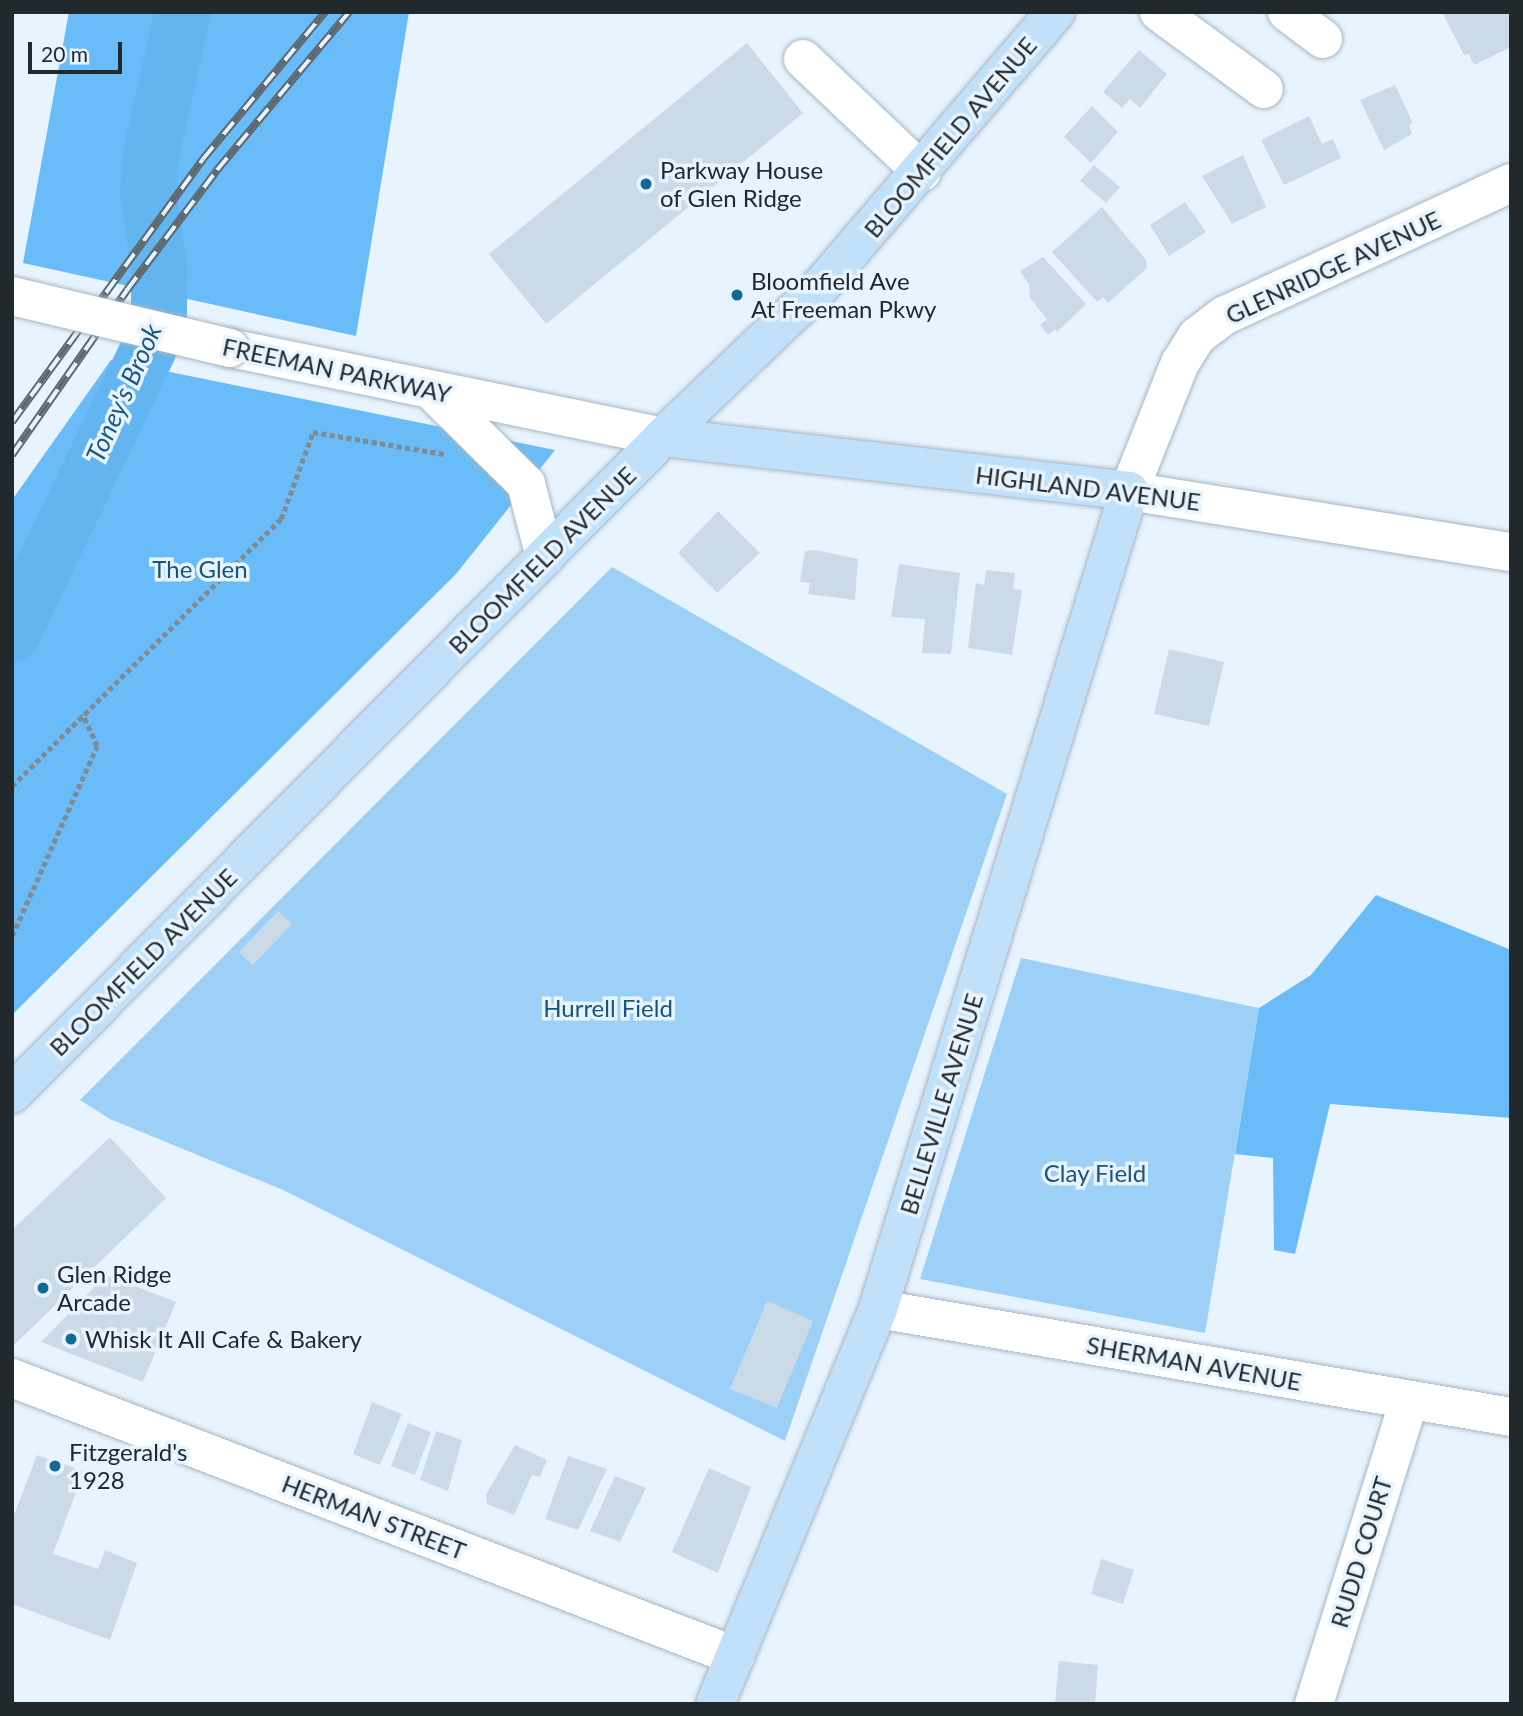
<!DOCTYPE html>
<style>
body{margin:0}
#map{position:relative;width:1523px;height:1716px;overflow:hidden;background:#e7f4ff;font-family:Lato,sans-serif}
div>[style]{position:absolute}
.green>*{inset:0;background:#9cd0f7}
.forest>*{inset:0;background:#69bcf7}
.river>*{height:56px;margin:-28px;padding:0 28px;transform-origin:28px;border-radius:28px;background:#62b5ef}
.building>*{inset:0;background:#cadae7}
.path>*{height:4.5px;margin-top:-2.25px;transform-origin:0;background:repeating-linear-gradient(90deg,#808a91 0 5px,transparent 0 8.5px)}
.roads{filter:drop-shadow(0 0 2px #a6b6c2) drop-shadow(0 0 2px #a6b6c2)}
.minor>*{height:38px;margin:-19px;padding:0 19px;transform-origin:19px;border-radius:19px;background:#fff}
.major>*{height:38px;margin:-19px;padding:0 19px;transform-origin:19px;border-radius:19px;background:#c0e1f9}
.rail>*{height:8px;margin-top:-4px;transform-origin:0;background:repeating-linear-gradient(90deg,#e7f4ff 0 16px,#5f686e 0 32px);box-sizing:border-box;border-block:2px solid #5f686e}
.bridges{filter:drop-shadow(0 0 2px #a6b6c2) drop-shadow(0 0 2px #a6b6c2)}
.minor-bridge>*{height:38px;margin:-19px;padding:0 19px;transform-origin:19px;border-radius:19px;background:#fff}
.dots>*{width:19px;height:19px;translate:-50% -50%;box-sizing:border-box;border:4px solid #e7f4ff;border-radius:50%}
span{translate:-50% -50%;white-space:nowrap;text-align:center;line-height:1.15;-webkit-text-stroke:7px #e7f4ff;paint-order:stroke}
.street-label{font-size:24px;color:#22292d}
.poi-label{font-size:24px;color:#22292d}
.left{translate:0 -50%;text-align:left}
.park-label{font-size:24px;color:#17557b}
.water-label{font-size:26px;color:#1c5980;font-style:italic}
.frame{position:absolute;inset:0;border:14px solid #22292d;pointer-events:none}
.scale{position:absolute;left:28px;top:42px;width:94px;height:32px;box-sizing:border-box;border:4px solid #22292d;border-top:0;padding-left:9px;font-size:21px;line-height:24px;white-space:nowrap;color:#22292d;-webkit-text-stroke:5px #e7f4ff;paint-order:stroke}
</style>
<div id="map">
<div class="green">
<div style="clip-path:polygon(612px 567px,1007px 794px,785px 1441px,283px 1190px,110px 1119px,80px 1100px)"></div>
<div style="clip-path:polygon(1021px 958px,1259px 1008px,1205px 1333px,920px 1279px)"></div>
</div>
<div class="forest">
<div style="clip-path:polygon(69px 12px,409px 12px,356px 336px,23px 263px)"></div>
<div style="clip-path:polygon(111px 360px,555px 450px,456px 574px,12px 1015px,12px 500px)"></div>
<div style="clip-path:polygon(1376px 895px,1511px 950px,1511px 1118px,1330px 1104px,1295px 1254px,1274px 1250px,1273px 1158px,1235px 1154px,1259px 1008px,1311px 975px)"></div>
</div>
<div class="river">
<div style="left:12px;top:634px;width:317px;rotate:-64.4deg"></div>
<div style="left:149px;top:348px;width:34px;rotate:-73deg"></div>
<div style="left:159px;top:315px;width:48px;rotate:-90deg"></div>
<div style="left:159px;top:267px;width:78px;rotate:-98.1deg"></div>
<div style="left:148px;top:190px;width:36px;rotate:-85deg"></div>
<div style="left:151px;top:154px;width:146px;rotate:-77.3deg"></div>
</div>
<div class="building">
<div style="clip-path:polygon(1442px 12px,1511px 12px,1511px 47px,1474px 65px,1469px 54px,1464px 55px)"></div>
<div style="clip-path:polygon(747px 43px,803px 113px,546px 324px,489px 254px)"></div>
<div style="clip-path:polygon(1139px 50px,1167px 74px,1140px 108px,1130px 99px,1122px 108px,1103px 92px)"></div>
<div style="clip-path:polygon(1395px 85px,1413px 123px,1409px 125px,1412px 134px,1384px 150px,1360px 100px)"></div>
<div style="clip-path:polygon(1092px 106px,1118px 132px,1091px 163px,1064px 137px)"></div>
<div style="clip-path:polygon(1309px 116px,1322px 144px,1333px 139px,1341px 158px,1284px 185px,1261px 140px)"></div>
<div style="clip-path:polygon(1243px 155px,1266px 207px,1232px 224px,1202px 176px)"></div>
<div style="clip-path:polygon(1094px 165px,1120px 187px,1106px 203px,1080px 181px)"></div>
<div style="clip-path:polygon(1185px 202px,1206px 232px,1169px 256px,1150px 225px)"></div>
<div style="clip-path:polygon(1102px 207px,1146px 260px,1147px 268px,1108px 303px,1103px 297px,1097px 302px,1052px 252px)"></div>
<div style="clip-path:polygon(1043px 257px,1086px 304px,1057px 332px,1055px 329px,1048px 335px,1040px 325px,1047px 319px,1030px 298px,1029px 284px,1020px 271px)"></div>
<div style="clip-path:polygon(718px 511px,760px 553px,717px 593px,678px 553px)"></div>
<div style="clip-path:polygon(816px 550px,858px 559px,855px 600px,808px 594px,810px 583px,800px 582px,805px 551px)"></div>
<div style="clip-path:polygon(899px 564px,960px 573px,951px 654px,922px 653px,925px 619px,891px 617px)"></div>
<div style="clip-path:polygon(986px 570px,1015px 573px,1013px 589px,1022px 590px,1012px 655px,968px 648px,976px 583px,984px 585px)"></div>
<div style="clip-path:polygon(1169px 649px,1224px 662px,1209px 726px,1154px 714px)"></div>
<div style="clip-path:polygon(278px 911px,292px 924px,253px 965px,239px 952px)"></div>
<div style="clip-path:polygon(110px 1137px,166px 1198px,12px 1347px,12px 1230px)"></div>
<div style="clip-path:polygon(106px 1275px,176px 1302px,143px 1382px,41px 1342px)"></div>
<div style="clip-path:polygon(767px 1301px,813px 1321px,777px 1408px,730px 1389px)"></div>
<div style="clip-path:polygon(372px 1402px,402px 1414px,380px 1465px,353px 1454px)"></div>
<div style="clip-path:polygon(408px 1423px,431px 1432px,415px 1475px,391px 1466px)"></div>
<div style="clip-path:polygon(436px 1431px,462px 1440px,448px 1491px,420px 1480px)"></div>
<div style="clip-path:polygon(515px 1445px,547px 1460px,540px 1477px,532px 1475px,514px 1515px,487px 1504px,486px 1495px)"></div>
<div style="clip-path:polygon(37px 1455px,84px 1471px,53px 1554px,98px 1569px,105px 1550px,137px 1563px,110px 1640px,12px 1604px,12px 1520px)"></div>
<div style="clip-path:polygon(568px 1456px,607px 1469px,578px 1530px,545px 1519px)"></div>
<div style="clip-path:polygon(709px 1468px,751px 1487px,718px 1573px,672px 1552px)"></div>
<div style="clip-path:polygon(615px 1476px,646px 1488px,620px 1542px,590px 1531px)"></div>
<div style="clip-path:polygon(1101px 1559px,1134px 1570px,1123px 1604px,1091px 1594px)"></div>
<div style="clip-path:polygon(1059px 1661px,1098px 1665px,1095px 1704px,1055px 1703px)"></div>
</div>
<div class="path">
<div style="left:12px;top:786px;width:379px;rotate:-44.8deg"></div>
<div style="left:281px;top:519px;width:93px;rotate:-69.8deg"></div>
<div style="left:313px;top:432px;width:133px;rotate:9.5deg"></div>
<div style="left:12px;top:936px;width:208px;rotate:-65.9deg"></div>
<div style="left:97px;top:746px;width:35px;rotate:-115deg"></div>
</div>
<div class="roads">
<div class="minor">
<div style="left:1159px;top:12px;width:130px;rotate:36.3deg"></div>
<div style="left:1287px;top:12px;width:45px;rotate:36.9deg"></div>
<div style="left:803px;top:59px;width:164px;rotate:43.5deg"></div>
<div style="left:1511px;top:183px;width:315px;rotate:155.2deg"></div>
<div style="left:1225px;top:315px;width:35px;rotate:143deg"></div>
<div style="left:1197px;top:336px;width:32px;rotate:122deg"></div>
<div style="left:1180px;top:363px;width:138px;rotate:111.7deg"></div>
<div style="left:1129px;top:491px;width:387px;rotate:9.1deg"></div>
<div style="left:230px;top:348px;width:442px;rotate:11.6deg"></div>
<div style="left:431px;top:390px;width:134px;rotate:44.7deg"></div>
<div style="left:526px;top:484px;width:75px;rotate:75.4deg"></div>
<div style="left:878px;top:1309px;width:642px;rotate:9.68deg"></div>
<div style="left:12px;top:1378px;width:775px;rotate:21.03deg"></div>
<div style="left:1314px;top:1704px;width:318px;rotate:-72.6deg"></div>
</div>
<div class="major">
<div style="left:663px;top:437px;width:469px;rotate:6.6deg"></div>
<div style="left:1129px;top:491px;width:856px;rotate:107.06deg"></div>
<div style="left:878px;top:1309px;width:427px;rotate:112.4deg"></div>
<div style="left:12px;top:1094px;width:925px;rotate:-45.26deg"></div>
<div style="left:663px;top:437px;width:217px;rotate:-43.7deg"></div>
<div style="left:820px;top:287px;width:362px;rotate:-49.4deg"></div>
</div>
</div>
<div class="rail">
<div style="left:12px;top:422px;width:325px;rotate:-54deg"></div>
<div style="left:203px;top:159px;width:191px;rotate:-50.3deg"></div>
<div style="left:12px;top:455px;width:201px;rotate:-55.1deg"></div>
<div style="left:127px;top:290px;width:150px;rotate:-53.1deg"></div>
<div style="left:217px;top:170px;width:206px;rotate:-50.1deg"></div>
</div>
<div class="bridges">
<div class="minor-bridge">
<div style="left:12px;top:296px;width:224px;rotate:13.4deg"></div>
</div>
</div>
<div class="dots">
<div style="left:646px;top:184px;background:#146899"></div>
<div style="left:737px;top:295px;background:#146899"></div>
<div style="left:43px;top:1288px;background:#146899"></div>
<div style="left:71px;top:1339px;background:#146899"></div>
<div style="left:55px;top:1466px;background:#146899"></div>
</div>
<div class="street-label">
<span style="left:950px;top:137px;rotate:-50deg">BLOOMFIELD AVENUE</span>
<span style="left:1333px;top:267px;rotate:-25deg">GLENRIDGE AVENUE</span>
<span style="left:337px;top:370px;rotate:12deg">FREEMAN PARKWAY</span>
<span style="left:1088px;top:488px;rotate:7deg">HIGHLAND AVENUE</span>
<span style="left:542px;top:560px;rotate:-45deg">BLOOMFIELD AVENUE</span>
<span style="left:143px;top:962px;rotate:-45deg">BLOOMFIELD AVENUE</span>
<span style="left:941px;top:1104px;rotate:-73deg">BELLEVILLE AVENUE</span>
<span style="left:1194px;top:1363px;rotate:10deg">SHERMAN AVENUE</span>
<span style="left:374px;top:1517px;rotate:21deg">HERMAN STREET</span>
<span style="left:1361px;top:1552px;rotate:-73deg">RUDD COURT</span>
</div>
<div class="poi-label">
<span class="left" style="left:660px;top:184px">Parkway House<br>of Glen Ridge</span>
<span class="left" style="left:751px;top:295px">Bloomfield Ave<br>At Freeman Pkwy</span>
<span class="left" style="left:57px;top:1288px">Glen Ridge<br>Arcade</span>
<span class="left" style="left:85px;top:1339px">Whisk It All Cafe &amp; Bakery</span>
<span class="left" style="left:69px;top:1466px">Fitzgerald's<br>1928</span>
</div>
<div class="park-label">
<span style="left:200px;top:569px">The Glen</span>
<span style="left:608px;top:1008px">Hurrell Field</span>
<span style="left:1095px;top:1173px">Clay Field</span>
</div>
<div class="water-label">
<span style="left:124px;top:393px;rotate:-66deg">Toney's Brook</span>
</div>
<div class="frame"></div>
<div class="scale">20 m</div>
</div>
